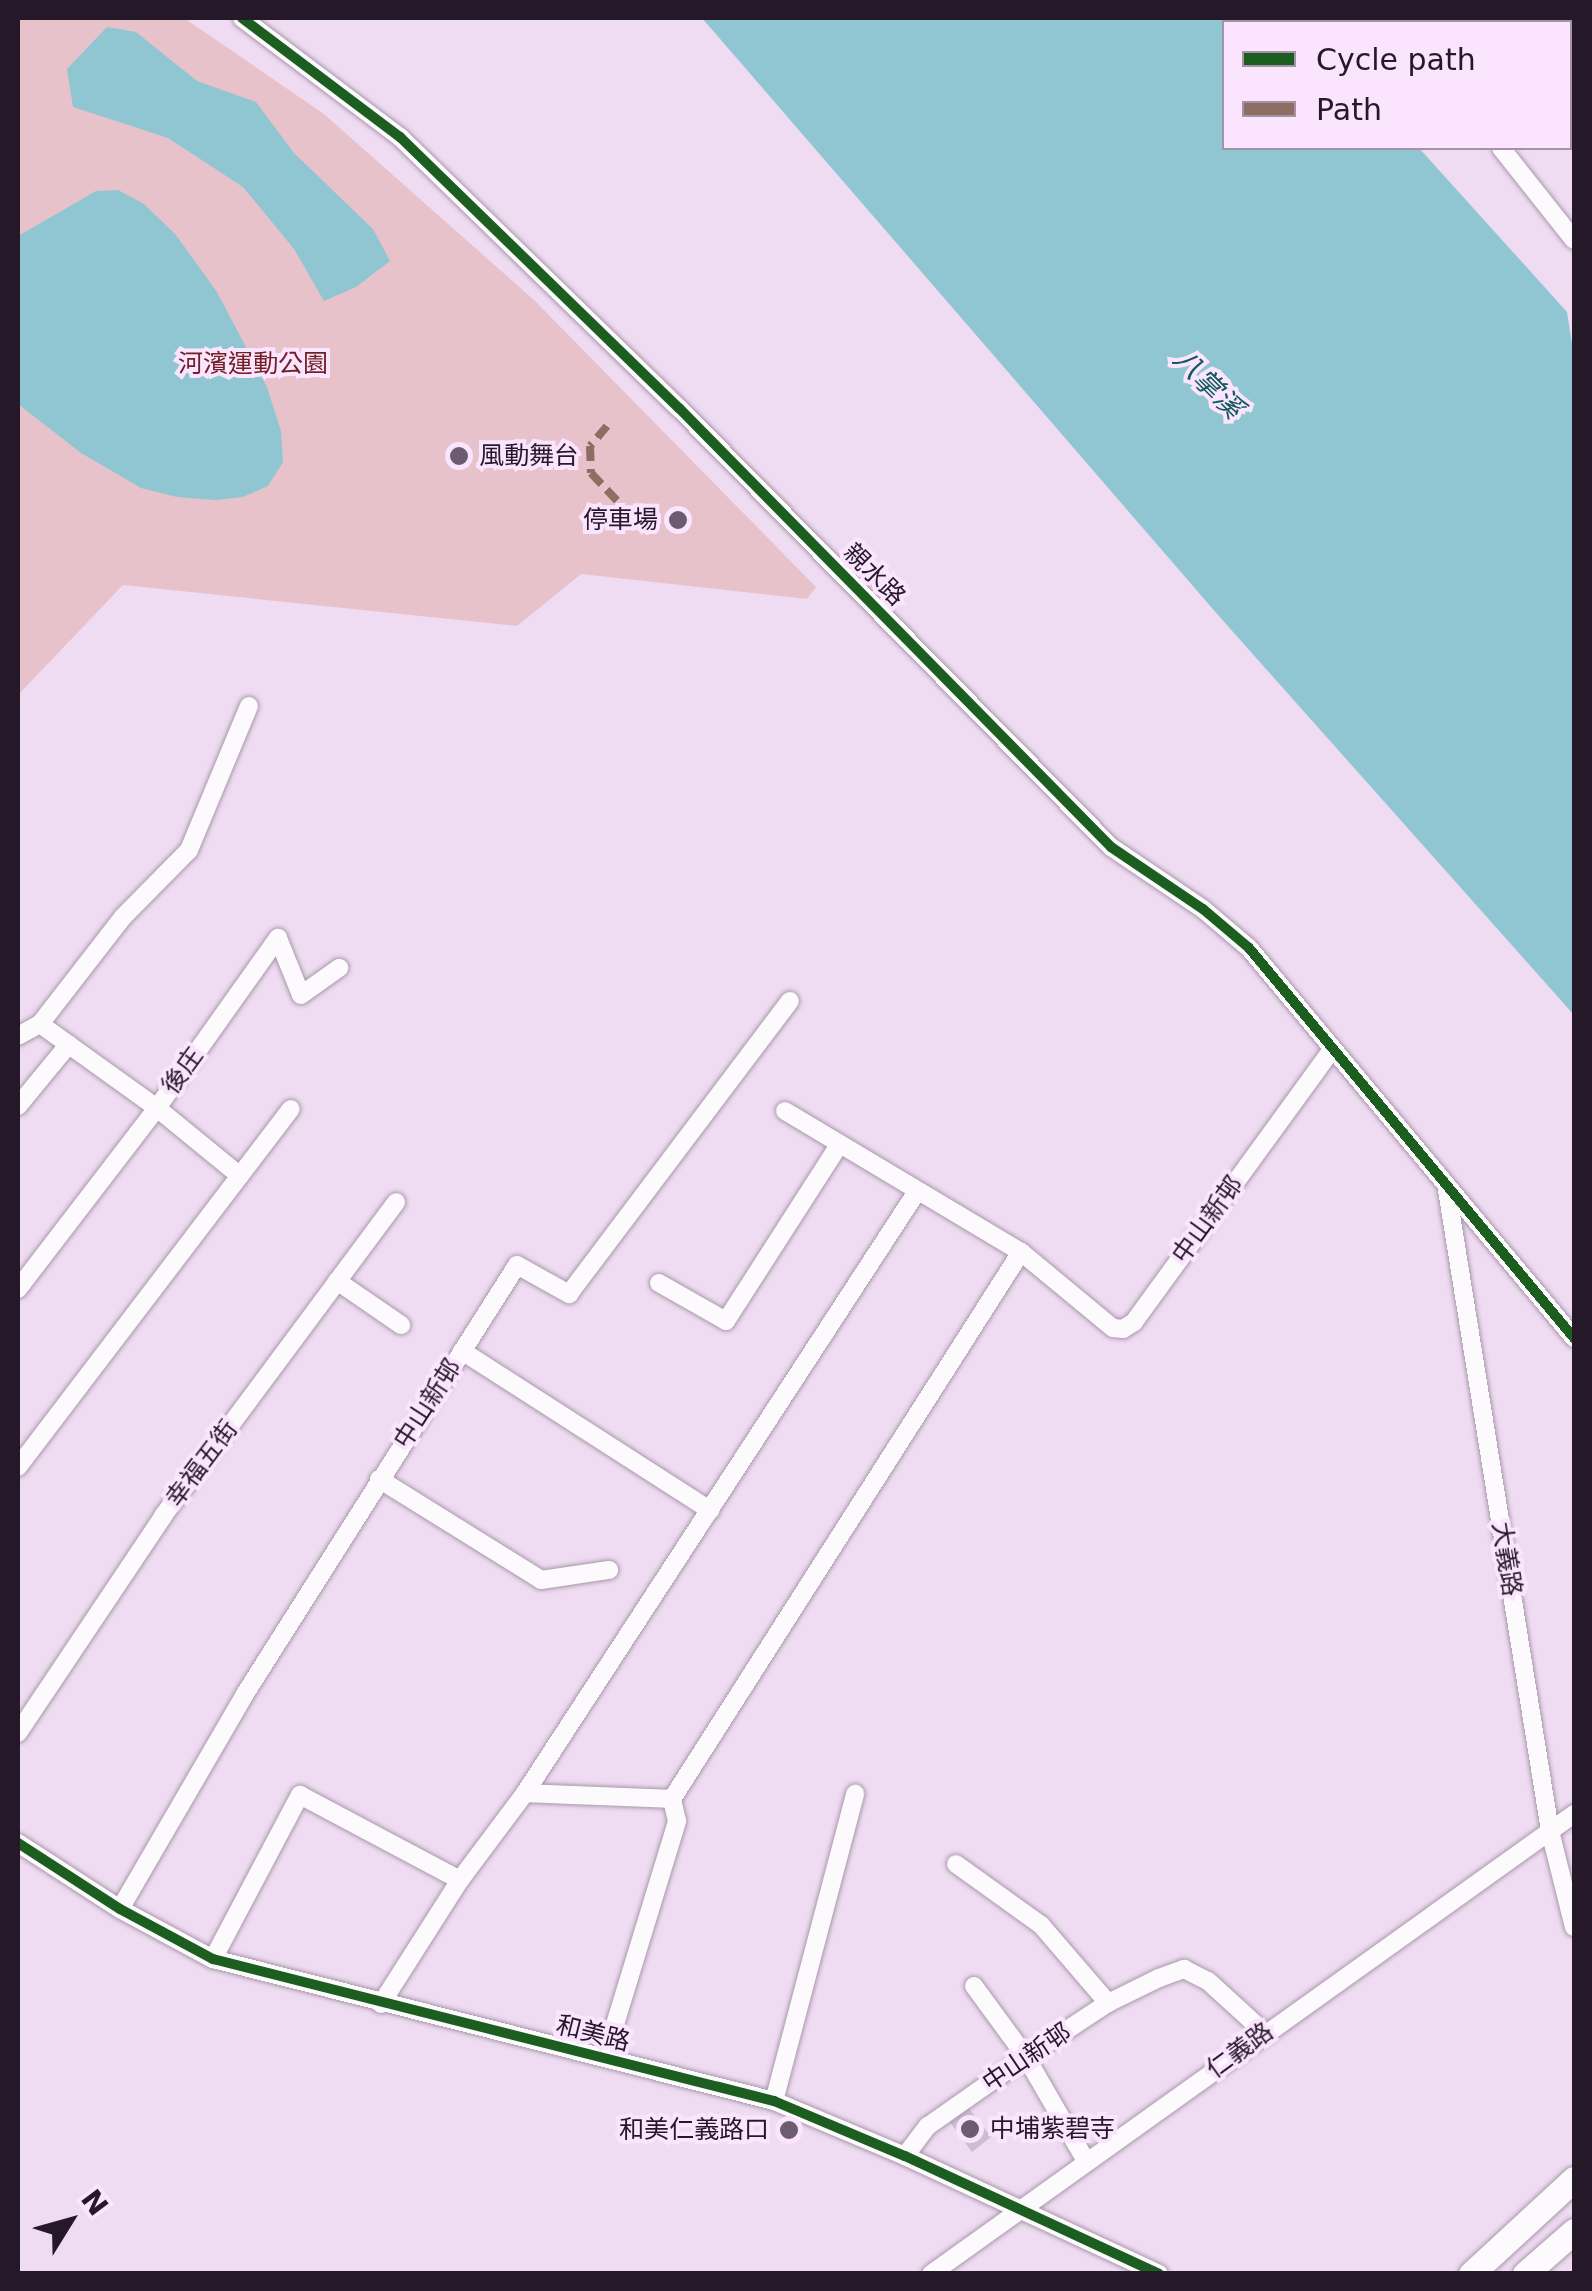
<!DOCTYPE html>
<meta charset="utf-8">
<style>
body{margin:0}
#map{position:relative;width:1592px;height:2291px;overflow:hidden;background:#efdbf2;font-family:"DejaVu Sans","Noto Sans TC",sans-serif}
div>[style]{position:absolute}
.green>*{inset:0;background:#e8c2cb}
.water>*{inset:0;background:#90c6d1}
.building>*{inset:0;background:#cabed2}
.roads{filter:drop-shadow(0 0 2px #a899aa) drop-shadow(0 0 2px #a899aa)}
.street>*{height:18px;margin:-9px;padding:0 9px;transform-origin:9px;border-radius:9px;background:#fdfafd}
.secondary>*{height:25px;margin:-12.5px;padding:0 12.5px;transform-origin:12.5px;border-radius:12.5px;background:#fdfafd}
.quiet>*{height:8px;margin-top:-4px;transform-origin:0;background:repeating-linear-gradient(90deg,#8d6e63 0 15px,transparent 0 23px)}
.cycleway>*{height:10px;margin:-5px;padding:0 5px;transform-origin:5px;border-radius:5px;background:#1b5e20}
.dots>*{width:28px;height:28px;translate:-50% -50%;box-sizing:border-box;border:5px solid #fae4fe;border-radius:50%}
span{translate:-50% -50%;white-space:nowrap;text-align:center;line-height:1.15;-webkit-text-stroke:8px #fae4fe;paint-order:stroke}
.park-label{font-size:25px;color:#722025}
.poi-label{font-size:25px;color:#251828}
.left{translate:0 -50%;text-align:left}
.right{translate:-100% -50%;text-align:right}
.street-label{font-size:25px;color:#251828}
.water-label{font-size:28px;color:#0d595e;font-style:italic}
.frame{position:absolute;inset:0;border:20px solid #251828;pointer-events:none}
.legend{position:absolute;left:1222px;top:20px;width:350px;height:130px;box-sizing:border-box;background:#fae4fe;border:2px solid #a592a8;margin:0;padding:12px 18px;list-style:none;font-size:30px;color:#251828}
.legend li{display:flex;align-items:center;gap:20px;height:50px}
.legend b{width:50px;border:2px solid #a592a8}
.north{position:absolute;left:20px;top:2171px;width:100px;height:100px;-webkit-text-stroke:8px #fae4fe;paint-order:stroke;rotate:53deg;font-size:28px;font-weight:700;line-height:40px;text-align:center;color:#251828}
.north::after{content:'';display:block;margin:auto;width:35px;height:45px;background:#251828;clip-path:polygon(50% 0,100% 100%,50% 72%,0 100%)}
</style>
<div id="map">
<div class="green">
<div style="clip-path:polygon(18px 18px,184px 18px,324px 114px,535px 301px,816px 587px,807px 599px,581px 574px,517px 626px,123px 585px,18px 695px)"></div>
</div>
<div class="water">
<div style="clip-path:polygon(702px 18px,1302px 18px,1307px 22px,1224px 22px,1224px 148px,1419px 148px,1567px 312px,1574px 357px,1574px 1015px,1218px 615px)"></div>
<div style="clip-path:polygon(107px 27px,136px 32px,197px 81px,256px 102px,294px 153px,373px 229px,390px 261px,356px 287px,324px 301px,294px 249px,243px 187px,168px 138px,73px 107px,67px 69px)"></div>
<div style="clip-path:polygon(118px 190px,144px 204px,176px 235px,217px 292px,267px 387px,281px 431px,283px 462px,268px 486px,243px 497px,215px 500px,177px 497px,141px 488px,81px 453px,18px 404px,18px 236px,96px 191px)"></div>
</div>
<div class="building">
<div style="clip-path:polygon(968px 2107px,991px 2137px,972px 2152px,949px 2121px)"></div>
</div>
<div class="roads">
<div class="street">
<div style="left:242px;top:18px;width:198px;rotate:37deg"></div>
<div style="left:400px;top:137px;width:389px;rotate:44.2deg"></div>
<div style="left:679px;top:408px;width:616px;rotate:45.46deg"></div>
<div style="left:1111px;top:847px;width:111px;rotate:34deg"></div>
<div style="left:1203px;top:909px;width:60px;rotate:40.3deg"></div>
<div style="left:1249px;top:948px;width:508px;rotate:50.19deg"></div>
<div style="left:1397px;top:18px;width:6px;rotate:45deg"></div>
<div style="left:1501px;top:148px;width:117px;rotate:51.6deg"></div>
<div style="left:40px;top:1024px;width:144px;rotate:35.7deg"></div>
<div style="left:157px;top:1108px;width:107px;rotate:39.3deg"></div>
<div style="left:18px;top:1036px;width:25px;rotate:-29deg"></div>
<div style="left:40px;top:1024px;width:135px;rotate:-52.2deg"></div>
<div style="left:123px;top:917px;width:94px;rotate:-45.4deg"></div>
<div style="left:189px;top:850px;width:156px;rotate:-67.4deg"></div>
<div style="left:18px;top:1106px;width:80px;rotate:-50.6deg"></div>
<div style="left:785px;top:1111px;width:275px;rotate:30.9deg"></div>
<div style="left:1021px;top:1252px;width:119px;rotate:39.6deg"></div>
<div style="left:1113px;top:1328px;width:10px;rotate:6deg"></div>
<div style="left:1123px;top:1329px;width:13px;rotate:-32deg"></div>
<div style="left:1134px;top:1322px;width:335px;rotate:-54deg"></div>
<div style="left:1447px;top:1190px;width:649px;rotate:80.87deg"></div>
<div style="left:1550px;top:1831px;width:99px;rotate:76deg"></div>
<div style="left:337px;top:1281px;width:78px;rotate:34.5deg"></div>
<div style="left:659px;top:1283px;width:77px;rotate:29.6deg"></div>
<div style="left:726px;top:1321px;width:209px;rotate:-57.3deg"></div>
<div style="left:18px;top:1289px;width:228px;rotate:-52.5deg"></div>
<div style="left:157px;top:1108px;width:209px;rotate:-54.6deg"></div>
<div style="left:278px;top:938px;width:61px;rotate:68deg"></div>
<div style="left:301px;top:995px;width:47px;rotate:-35.4deg"></div>
<div style="left:462px;top:1351px;width:295px;rotate:32.7deg"></div>
<div style="left:18px;top:1467px;width:450px;rotate:-52.7deg"></div>
<div style="left:379px;top:1479px;width:191px;rotate:31.9deg"></div>
<div style="left:541px;top:1580px;width:69px;rotate:-8.4deg"></div>
<div style="left:18px;top:1733px;width:261px;rotate:-56.2deg"></div>
<div style="left:163px;top:1516px;width:391px;rotate:-53.4deg"></div>
<div style="left:525px;top:1793px;width:147px;rotate:2.3deg"></div>
<div style="left:18px;top:1843px;width:121px;rotate:32.9deg"></div>
<div style="left:120px;top:1909px;width:106px;rotate:28.3deg"></div>
<div style="left:213px;top:1959px;width:579px;rotate:14.2deg"></div>
<div style="left:774px;top:2101px;width:142px;rotate:22.8deg"></div>
<div style="left:905px;top:2156px;width:280px;rotate:24.9deg"></div>
<div style="left:956px;top:1864px;width:105px;rotate:35.7deg"></div>
<div style="left:1041px;top:1925px;width:103px;rotate:49.3deg"></div>
<div style="left:120px;top:1909px;width:249px;rotate:-59.8deg"></div>
<div style="left:245px;top:1694px;width:508px;rotate:-57.62deg"></div>
<div style="left:517px;top:1265px;width:60px;rotate:29.1deg"></div>
<div style="left:569px;top:1294px;width:367px;rotate:-53deg"></div>
<div style="left:213px;top:1959px;width:186px;rotate:-62.1deg"></div>
<div style="left:300px;top:1795px;width:181px;rotate:28deg"></div>
<div style="left:974px;top:1986px;width:88px;rotate:53.8deg"></div>
<div style="left:1026px;top:2057px;width:120px;rotate:60deg"></div>
<div style="left:381px;top:2004px;width:147px;rotate:-57.5deg"></div>
<div style="left:460px;top:1880px;width:109px;rotate:-53.2deg"></div>
<div style="left:525px;top:1793px;width:716px;rotate:-56.91deg"></div>
<div style="left:605px;top:2057px;width:247px;rotate:-73deg"></div>
<div style="left:677px;top:1821px;width:23px;rotate:-103deg"></div>
<div style="left:672px;top:1799px;width:649px;rotate:-57.46deg"></div>
<div style="left:774px;top:2101px;width:318px;rotate:-75.2deg"></div>
<div style="left:905px;top:2156px;width:38px;rotate:-53deg"></div>
<div style="left:928px;top:2126px;width:120px;rotate:-35.1deg"></div>
<div style="left:1026px;top:2057px;width:98px;rotate:-33.4deg"></div>
<div style="left:1108px;top:2003px;width:57px;rotate:-26.1deg"></div>
<div style="left:1159px;top:1978px;width:27px;rotate:-20deg"></div>
<div style="left:1184px;top:1969px;width:27px;rotate:27deg"></div>
<div style="left:1208px;top:1981px;width:77px;rotate:42.4deg"></div>
<div style="left:931px;top:2274px;width:791px;rotate:-35.58deg"></div>
</div>
<div class="secondary">
<div style="left:1471px;top:2274px;width:140px;rotate:-42.7deg"></div>
<div style="left:1525px;top:2274px;width:65px;rotate:-41.3deg"></div>
</div>
</div>
<div class="quiet">
<div style="left:607px;top:426px;width:26px;rotate:130deg"></div>
<div style="left:590px;top:446px;width:27px;rotate:88deg"></div>
<div style="left:591px;top:473px;width:44px;rotate:46.8deg"></div>
</div>
<div class="cycleway">
<div style="left:242px;top:18px;width:198px;rotate:37deg"></div>
<div style="left:400px;top:137px;width:389px;rotate:44.2deg"></div>
<div style="left:679px;top:408px;width:616px;rotate:45.46deg"></div>
<div style="left:1111px;top:847px;width:111px;rotate:34deg"></div>
<div style="left:1203px;top:909px;width:60px;rotate:40.3deg"></div>
<div style="left:1249px;top:948px;width:508px;rotate:50.19deg"></div>
<div style="left:18px;top:1843px;width:121px;rotate:32.9deg"></div>
<div style="left:120px;top:1909px;width:106px;rotate:28.3deg"></div>
<div style="left:213px;top:1959px;width:579px;rotate:14.2deg"></div>
<div style="left:774px;top:2101px;width:142px;rotate:22.8deg"></div>
<div style="left:905px;top:2156px;width:280px;rotate:24.9deg"></div>
</div>
<div class="dots">
<div style="left:459px;top:456px;background:#6c5c6f"></div>
<div style="left:678px;top:520px;background:#6c5c6f"></div>
<div style="left:970px;top:2129px;background:#6c5c6f"></div>
<div style="left:789px;top:2130px;background:#6c5c6f"></div>
</div>
<div class="park-label">
<span style="left:253px;top:364px">河濱運動公園</span>
</div>
<div class="poi-label">
<span class="left" style="left:479px;top:456px">風動舞台</span>
<span class="right" style="left:658px;top:520px">停車場</span>
<span class="left" style="left:990px;top:2129px">中埔紫碧寺</span>
<span class="right" style="left:769px;top:2130px">和美仁義路口</span>
</div>
<div class="street-label">
<span style="left:874px;top:575px;rotate:45deg">親水路</span>
<span style="left:183px;top:1071px;rotate:-54deg">後庄</span>
<span style="left:1208px;top:1220px;rotate:-54deg">中山新邨</span>
<span style="left:428px;top:1404px;rotate:-57deg">中山新邨</span>
<span style="left:202px;top:1464px;rotate:-53deg">幸福五街</span>
<span style="left:1506px;top:1559px;rotate:81deg">大義路</span>
<span style="left:593px;top:2034px;rotate:14deg">和美路</span>
<span style="left:1240px;top:2051px;rotate:-36deg">仁義路</span>
<span style="left:1027px;top:2058px;rotate:-34deg">中山新邨</span>
</div>
<div class="water-label">
<span style="left:1208px;top:384px;rotate:45deg">八掌溪</span>
</div>
<div class="frame"></div>
<ul class="legend">
<li><b style="height:12px;background:#1b5e20"></b>Cycle path</li>
<li><b style="height:12px;background:#8d6e63"></b>Path</li>
</ul>
<div class="north">N</div>
</div>
